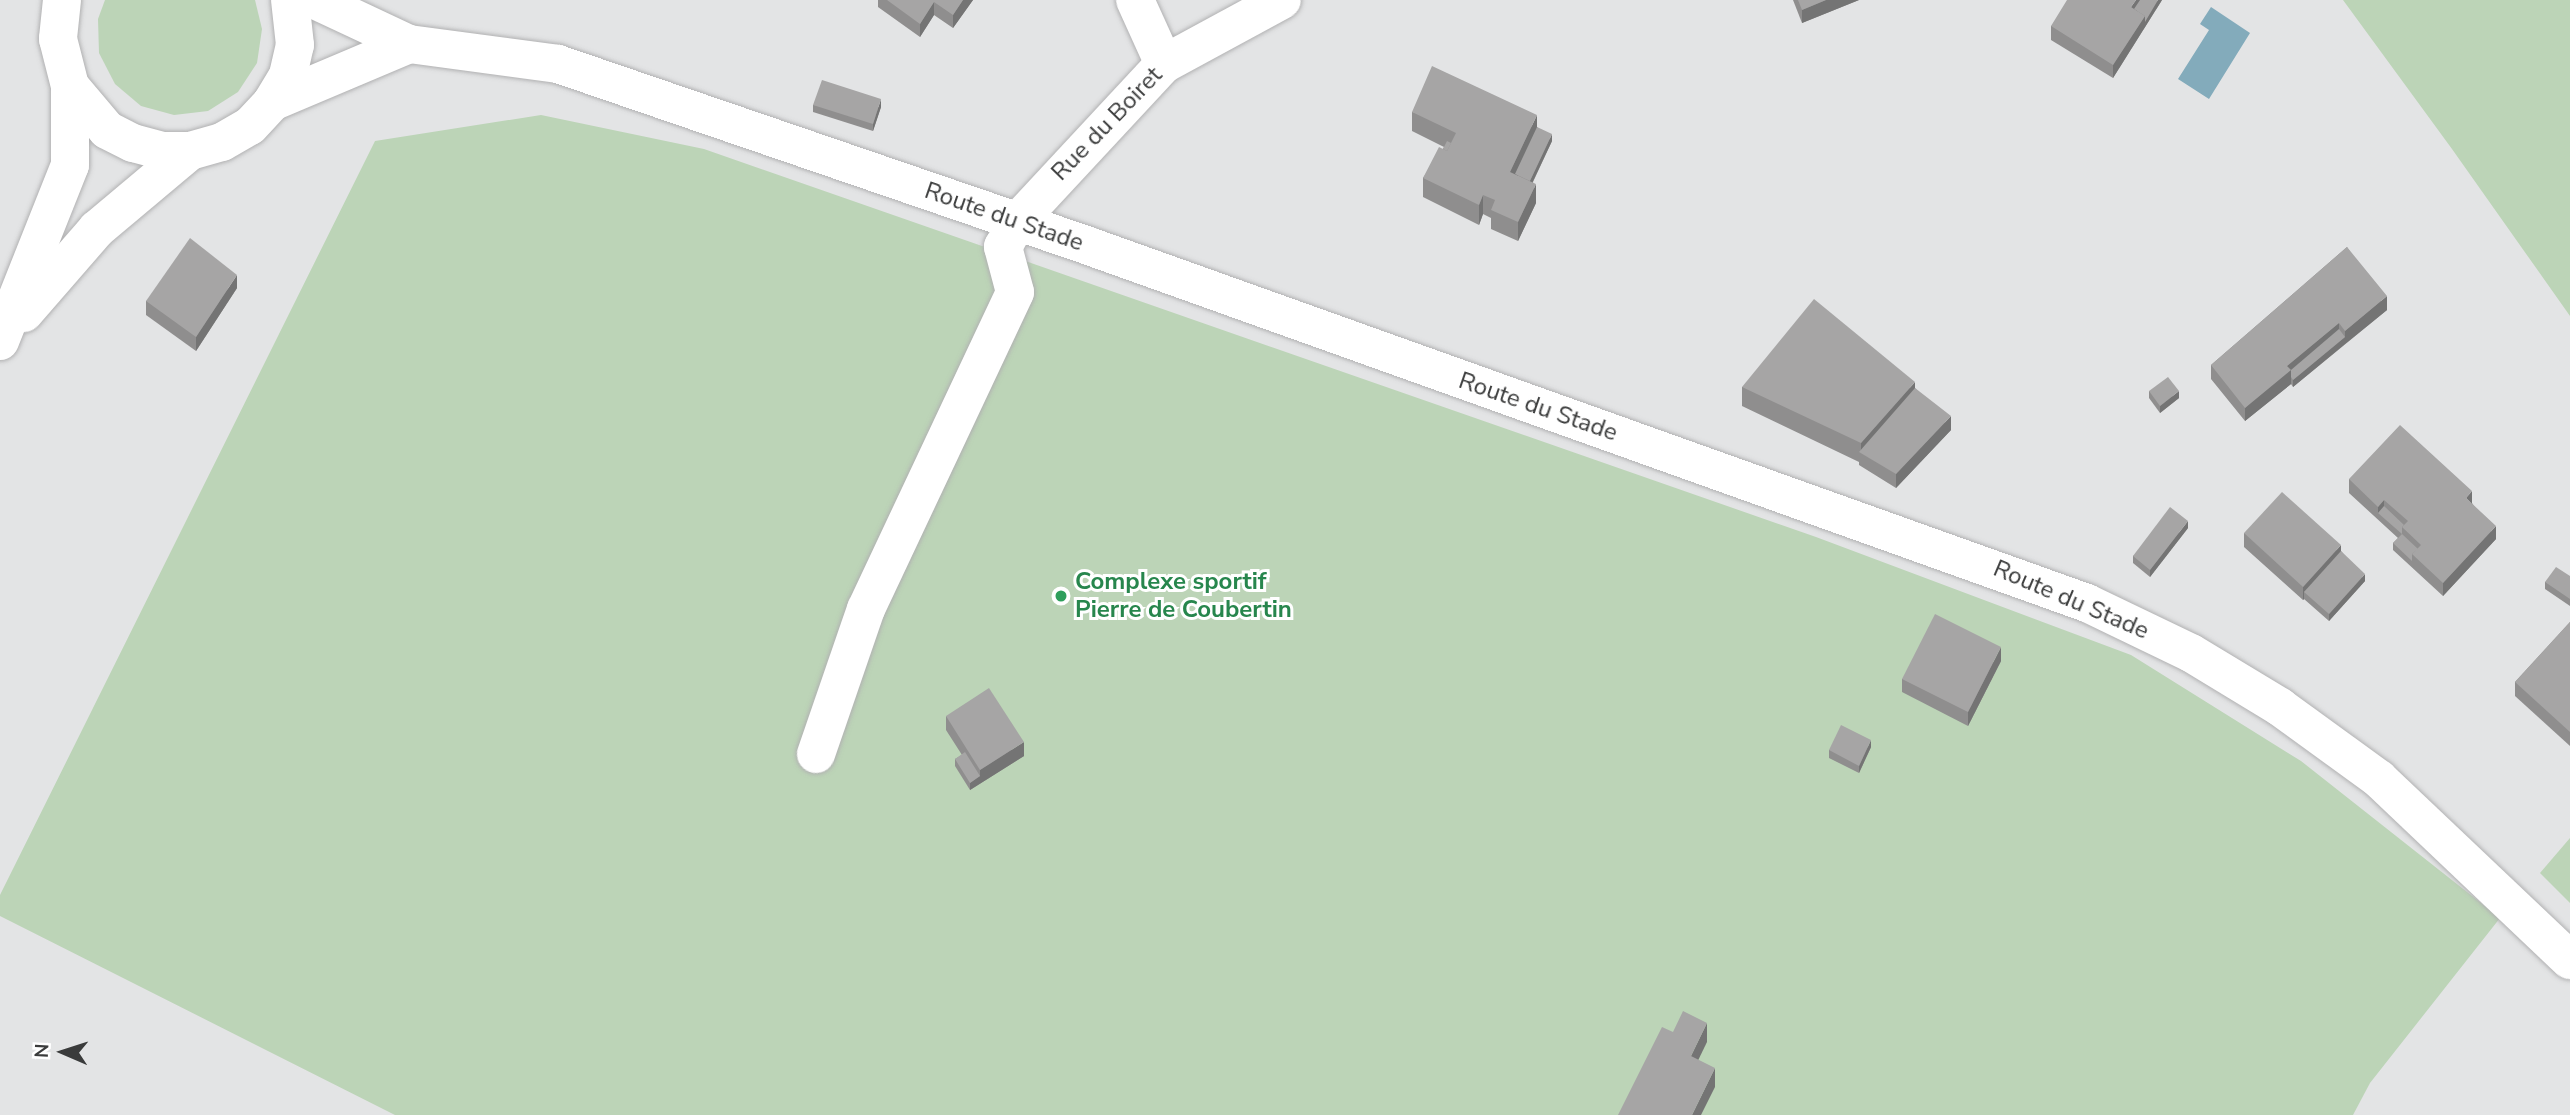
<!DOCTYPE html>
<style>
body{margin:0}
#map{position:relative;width:2570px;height:1115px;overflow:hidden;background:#e3e4e5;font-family:"Nunito Sans",sans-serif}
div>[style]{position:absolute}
.green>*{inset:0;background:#bcd4b7}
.water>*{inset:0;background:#83abbb}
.roads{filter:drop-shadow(0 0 2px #b1b1b2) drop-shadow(0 0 2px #b1b1b2)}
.minor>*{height:38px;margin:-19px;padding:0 19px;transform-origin:19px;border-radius:19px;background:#fff}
.major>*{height:38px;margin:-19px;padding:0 19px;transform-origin:19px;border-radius:19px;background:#fff}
.wall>*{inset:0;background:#8f8e8e}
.shaded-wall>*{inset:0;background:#747474}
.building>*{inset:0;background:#a6a5a5}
.dots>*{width:19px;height:19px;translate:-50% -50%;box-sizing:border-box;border:4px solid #fff;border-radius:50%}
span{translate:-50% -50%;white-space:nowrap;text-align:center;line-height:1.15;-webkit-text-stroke:6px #fff;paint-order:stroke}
.street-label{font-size:24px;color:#3a3b3b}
.leisure-label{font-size:24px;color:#27864d;font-weight:700}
.left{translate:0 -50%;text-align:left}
.north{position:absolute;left:28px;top:1017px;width:70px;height:70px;-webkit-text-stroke:5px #fff;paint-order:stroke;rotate:273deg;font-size:19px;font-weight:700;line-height:28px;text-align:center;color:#3a3b3b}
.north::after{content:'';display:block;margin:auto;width:24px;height:32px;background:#3a3b3b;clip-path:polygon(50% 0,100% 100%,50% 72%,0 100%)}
</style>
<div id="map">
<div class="green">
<div style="clip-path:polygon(105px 0,255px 0,262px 29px,257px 63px,238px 92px,208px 111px,174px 115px,141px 106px,115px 84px,99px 53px,98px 19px)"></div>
<div style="clip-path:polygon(2343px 0,2570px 0,2570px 316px,2452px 149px)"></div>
<div style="clip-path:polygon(541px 115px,704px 149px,1816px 537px,2131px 655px,2301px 761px,2500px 918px,2370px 1083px,2353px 1115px,395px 1115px,0 916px,0 895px,375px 141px)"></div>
<div style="clip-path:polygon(2570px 838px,2570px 903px,2540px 873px)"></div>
</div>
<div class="water">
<div style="clip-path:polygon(2211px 7px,2250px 33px,2209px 99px,2178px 79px,2209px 30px,2200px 24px)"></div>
</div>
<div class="roads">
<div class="minor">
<div style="left:1135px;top:0;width:70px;rotate:65.6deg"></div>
<div style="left:816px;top:754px;width:153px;rotate:-71deg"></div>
<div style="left:866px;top:609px;width:350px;rotate:-64.8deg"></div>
<div style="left:1015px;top:292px;width:47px;rotate:-104.9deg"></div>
<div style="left:1003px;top:247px;width:29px;rotate:-61deg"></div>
<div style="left:1017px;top:222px;width:216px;rotate:-47.1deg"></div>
<div style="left:1164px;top:64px;width:134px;rotate:-28.5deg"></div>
</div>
<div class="major">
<div style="left:62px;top:0;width:39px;rotate:96deg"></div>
<div style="left:58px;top:39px;width:49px;rotate:75.7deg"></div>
<div style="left:70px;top:86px;width:57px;rotate:49.9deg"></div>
<div style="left:107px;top:130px;width:29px;rotate:27deg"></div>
<div style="left:133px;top:143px;width:30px;rotate:15deg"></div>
<div style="left:162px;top:151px;width:28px"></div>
<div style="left:190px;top:151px;width:33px;rotate:-16deg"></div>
<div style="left:222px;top:142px;width:32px;rotate:-30deg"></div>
<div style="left:250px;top:126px;width:33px;rotate:-47deg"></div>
<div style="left:272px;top:102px;width:31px;rotate:-59deg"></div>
<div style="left:288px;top:75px;width:31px;rotate:-77deg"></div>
<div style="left:295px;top:45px;width:45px;rotate:-96.3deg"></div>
<div style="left:315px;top:0;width:104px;rotate:25.1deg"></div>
<div style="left:409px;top:44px;width:150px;rotate:7.6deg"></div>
<div style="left:558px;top:64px;width:558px;rotate:18.92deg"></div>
<div style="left:1086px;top:245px;width:1063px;rotate:19.68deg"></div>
<div style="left:2087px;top:603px;width:115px;rotate:25.7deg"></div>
<div style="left:2191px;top:653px;width:104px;rotate:31.2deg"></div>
<div style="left:2280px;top:707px;width:122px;rotate:36deg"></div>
<div style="left:2379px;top:779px;width:263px;rotate:43.5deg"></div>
<div style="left:272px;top:102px;width:149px;rotate:-22.9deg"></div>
<div style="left:24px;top:313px;width:111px;rotate:-49deg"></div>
<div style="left:97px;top:229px;width:121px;rotate:-40deg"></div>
<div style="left:0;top:341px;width:189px;rotate:-68.3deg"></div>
<div style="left:70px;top:165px;width:79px;rotate:-90deg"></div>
</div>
</div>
<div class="wall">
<div style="clip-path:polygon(878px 0,973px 0,953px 28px,934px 15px,920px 37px,878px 7px)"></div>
<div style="clip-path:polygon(1793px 0,1859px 0,1802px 23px)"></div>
<div style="clip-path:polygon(2162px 0,2113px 78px,2051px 40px,2051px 26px)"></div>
<div style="clip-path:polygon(813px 105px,881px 107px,873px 131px,813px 112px)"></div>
<div style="clip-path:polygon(1412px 112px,1537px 127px,1552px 141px,1533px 182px,1536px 203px,1518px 241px,1491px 229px,1491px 218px,1483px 214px,1479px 225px,1423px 197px,1423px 178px,1444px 147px,1412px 131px)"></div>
<div style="clip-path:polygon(2347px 247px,2387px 310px,2293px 387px,2291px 384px,2245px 421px,2211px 379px,2211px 365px)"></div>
<div style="clip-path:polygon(237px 288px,196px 351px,146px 315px,146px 301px)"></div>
<div style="clip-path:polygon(1742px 387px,1915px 388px,1951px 430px,1896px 488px,1859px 465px,1859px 462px,1742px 406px)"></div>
<div style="clip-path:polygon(2149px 391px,2179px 398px,2160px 413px,2149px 398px)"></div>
<div style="clip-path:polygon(2349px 479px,2472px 503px,2496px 539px,2443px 596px,2393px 550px,2393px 543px,2398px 538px,2349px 493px)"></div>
<div style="clip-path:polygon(2188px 528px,2150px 577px,2133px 563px,2133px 556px)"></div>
<div style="clip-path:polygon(2244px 533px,2341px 551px,2365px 581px,2329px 621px,2304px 599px,2303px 600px,2244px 547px)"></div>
<div style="clip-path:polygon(2570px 576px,2570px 606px,2545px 589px,2545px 582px)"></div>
<div style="clip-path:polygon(2570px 622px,2570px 746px,2515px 696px,2515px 682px)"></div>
<div style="clip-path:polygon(2001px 661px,1968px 726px,1902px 692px,1902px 679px)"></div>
<div style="clip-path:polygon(946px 716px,1024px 756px,970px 790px,955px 766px,955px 759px,962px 755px,946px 730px)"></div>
<div style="clip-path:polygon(1871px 747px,1859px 773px,1829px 758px,1829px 750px)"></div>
</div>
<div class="shaded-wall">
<div style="clip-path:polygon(963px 0,973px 0,953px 28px,953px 15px)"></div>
<div style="clip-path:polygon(1826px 0,1859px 0,1802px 23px,1802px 10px)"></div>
<div style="clip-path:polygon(2136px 0,2145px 0,2135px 15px,2131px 7px)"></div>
<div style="clip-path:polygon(2158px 0,2162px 0,2113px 78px,2113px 65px,2145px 16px)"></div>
<div style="clip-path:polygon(934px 2px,934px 15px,920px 37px,920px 24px)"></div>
<div style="clip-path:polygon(881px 99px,881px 107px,873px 131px,873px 124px)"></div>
<div style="clip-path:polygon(1537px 115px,1537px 134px,1513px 186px,1510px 172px)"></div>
<div style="clip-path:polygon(1552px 134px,1552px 141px,1525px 198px,1525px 191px)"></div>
<div style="clip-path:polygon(1536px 184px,1536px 203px,1518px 241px,1518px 222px)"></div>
<div style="clip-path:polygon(1483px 195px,1483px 214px,1479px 225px,1479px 205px)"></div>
<div style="clip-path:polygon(237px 275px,237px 288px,196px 351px,196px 337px)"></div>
<div style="clip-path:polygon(2387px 296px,2387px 310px,2345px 344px,2345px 331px)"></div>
<div style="clip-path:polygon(2339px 323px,2339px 336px,2291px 376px,2291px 384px,2245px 421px,2245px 408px,2287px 366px)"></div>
<div style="clip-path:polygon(2345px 337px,2345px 344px,2293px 387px,2293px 380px)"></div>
<div style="clip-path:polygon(1915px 382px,1915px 402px,1861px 453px,1861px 443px)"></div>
<div style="clip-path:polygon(2179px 391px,2179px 398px,2160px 413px,2160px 406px)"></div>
<div style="clip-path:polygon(1951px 416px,1951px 430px,1896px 488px,1896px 474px)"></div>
<div style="clip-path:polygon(2472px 491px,2472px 504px,2466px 498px)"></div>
<div style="clip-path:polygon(2384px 500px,2384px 513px,2378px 513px,2378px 520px,2378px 507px)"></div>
<div style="clip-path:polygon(2188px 521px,2188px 528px,2150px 577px,2150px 570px)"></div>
<div style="clip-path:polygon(2496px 526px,2496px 539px,2443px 596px,2443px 583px)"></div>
<div style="clip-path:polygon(2341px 545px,2341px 558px,2304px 592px,2304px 599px,2303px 600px,2303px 587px)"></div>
<div style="clip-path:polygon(2365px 574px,2365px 581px,2329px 621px,2329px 614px)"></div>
<div style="clip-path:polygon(2001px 647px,2001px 661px,1968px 726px,1968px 712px)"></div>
<div style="clip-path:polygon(1871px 740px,1871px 747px,1859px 773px,1859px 766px)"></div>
<div style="clip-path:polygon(1024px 742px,1024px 756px,970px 790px,970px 783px,980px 776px,980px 770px)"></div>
<div style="clip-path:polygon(1707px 1023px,1707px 1042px,1691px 1075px,1691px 1056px)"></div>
<div style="clip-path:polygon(1715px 1068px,1715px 1087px,1701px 1115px,1692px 1115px)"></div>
</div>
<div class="building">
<div style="clip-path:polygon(887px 0,963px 0,953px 15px,934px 2px,920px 24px)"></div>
<div style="clip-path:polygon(1798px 0,1826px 0,1802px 10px)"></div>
<div style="clip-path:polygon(2067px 0,2136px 0,2131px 7px,2145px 16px,2113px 65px,2051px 26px)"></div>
<div style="clip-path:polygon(2140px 0,2158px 0,2145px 22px,2145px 16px,2134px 9px)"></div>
<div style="clip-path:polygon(1432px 66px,1537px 115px,1510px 172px,1536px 184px,1518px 222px,1491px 210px,1495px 200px,1483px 195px,1479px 205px,1423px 178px,1439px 147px,1447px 151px,1456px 133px,1412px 112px)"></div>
<div style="clip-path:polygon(822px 80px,881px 99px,873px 124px,813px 105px)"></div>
<div style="clip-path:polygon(1537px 127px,1552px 134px,1530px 181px,1515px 174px)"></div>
<div style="clip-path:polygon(1447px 141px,1451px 143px,1447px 151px,1443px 149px)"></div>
<div style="clip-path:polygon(190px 238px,237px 275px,196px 337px,146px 301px)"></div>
<div style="clip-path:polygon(2347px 247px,2387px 296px,2345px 331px,2339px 323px,2287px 366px,2291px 370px,2245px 408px,2211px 365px)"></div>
<div style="clip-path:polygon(1814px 299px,1915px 382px,1861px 443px,1742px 387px)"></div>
<div style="clip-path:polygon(2339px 329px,2345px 337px,2293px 380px,2291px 377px,2291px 370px)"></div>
<div style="clip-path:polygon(2168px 377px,2179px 391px,2160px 406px,2149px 391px)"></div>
<div style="clip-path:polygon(1915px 388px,1951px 416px,1896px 474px,1859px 452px)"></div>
<div style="clip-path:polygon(2400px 425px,2472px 491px,2466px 498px,2496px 526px,2443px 583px,2412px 554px,2421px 545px,2402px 527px,2408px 521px,2384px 500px,2378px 507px,2349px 479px)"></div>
<div style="clip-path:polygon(2282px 492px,2341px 545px,2303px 587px,2244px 533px)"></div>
<div style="clip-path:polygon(2384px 506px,2404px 525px,2402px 527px,2402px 534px,2378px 513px)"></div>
<div style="clip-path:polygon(2170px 507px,2188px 521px,2150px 570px,2133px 556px)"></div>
<div style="clip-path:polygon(2402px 534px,2418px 549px,2412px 554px,2412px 561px,2393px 543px)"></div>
<div style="clip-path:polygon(2341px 551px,2365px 574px,2329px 614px,2304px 592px)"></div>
<div style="clip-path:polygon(2556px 567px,2570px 576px,2570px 599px,2545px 582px)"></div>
<div style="clip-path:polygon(1935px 614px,2001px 647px,1968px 712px,1902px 679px)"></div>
<div style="clip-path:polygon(2570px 622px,2570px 732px,2515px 682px)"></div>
<div style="clip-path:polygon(989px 688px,1024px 742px,980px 770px,946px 716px)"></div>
<div style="clip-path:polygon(1841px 725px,1871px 740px,1859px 766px,1829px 750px)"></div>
<div style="clip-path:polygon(965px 752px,980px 776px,970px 783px,955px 759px)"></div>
<div style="clip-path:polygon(1683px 1011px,1707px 1023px,1691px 1056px,1715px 1068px,1692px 1115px,1618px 1115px,1662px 1027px,1673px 1032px)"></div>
</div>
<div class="dots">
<div style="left:1061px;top:596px;background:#2e9e5b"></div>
</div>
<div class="street-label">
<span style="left:1107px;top:124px;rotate:-46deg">Rue du Boiret</span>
<span style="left:1004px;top:217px;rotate:19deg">Route du Stade</span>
<span style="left:1538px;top:407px;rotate:19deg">Route du Stade</span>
<span style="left:2071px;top:600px;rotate:23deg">Route du Stade</span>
</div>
<div class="leisure-label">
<span class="left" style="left:1075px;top:596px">Complexe sportif<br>Pierre de Coubertin</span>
</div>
<div class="north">N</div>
</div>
